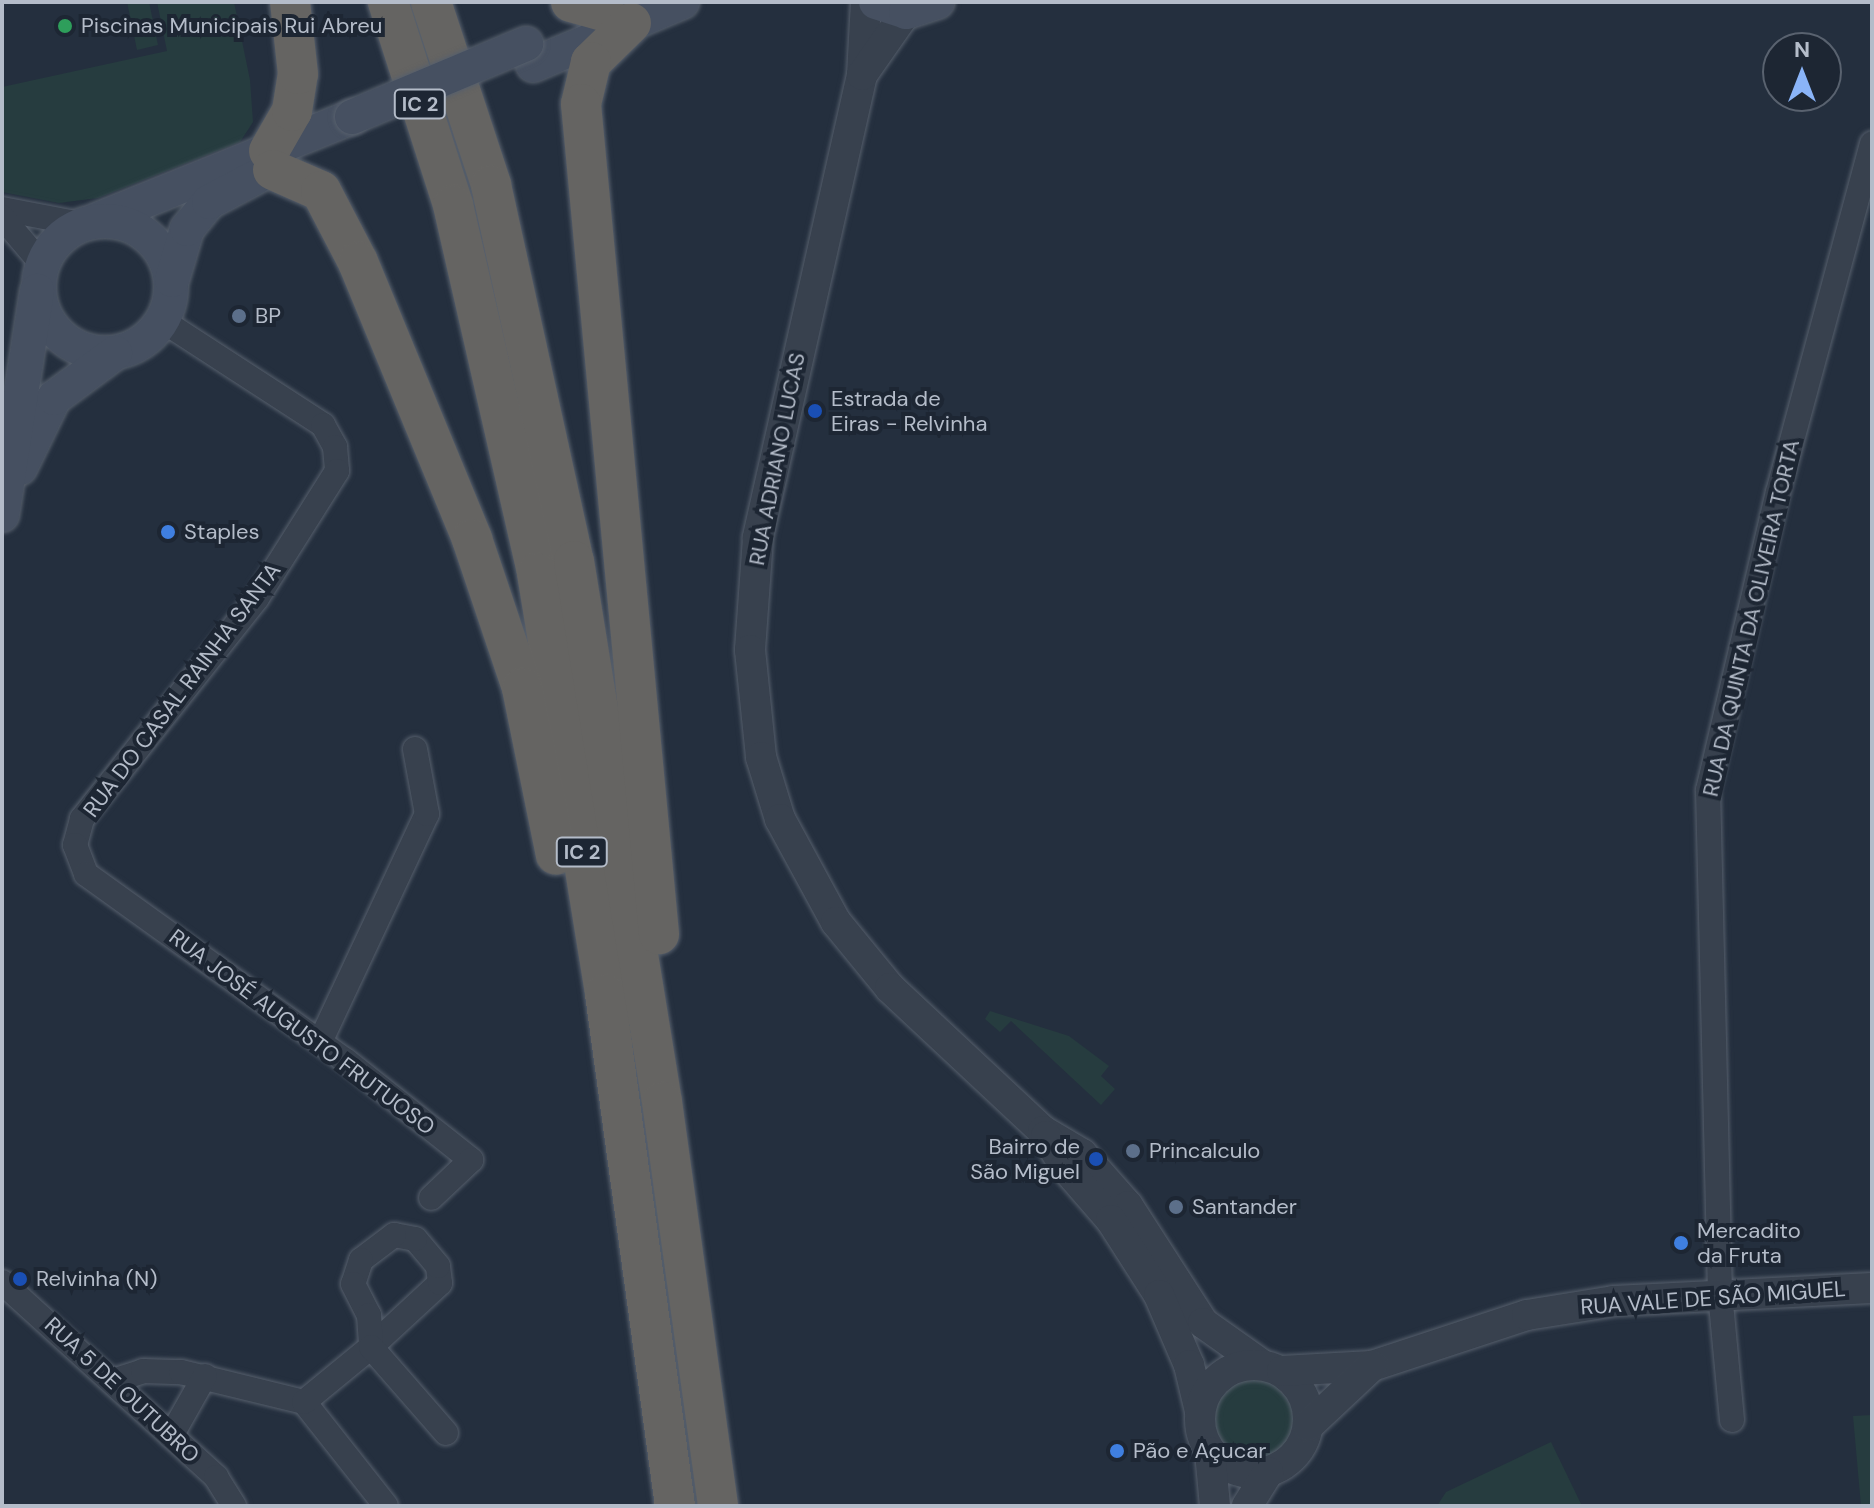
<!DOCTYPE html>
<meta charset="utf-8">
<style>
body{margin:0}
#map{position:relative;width:1874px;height:1508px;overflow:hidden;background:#242f3e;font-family:"DM Sans",sans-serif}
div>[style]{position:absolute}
.green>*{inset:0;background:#263c3f}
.round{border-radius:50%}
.roads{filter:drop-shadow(0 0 2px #565f6c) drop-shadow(0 0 2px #565f6c)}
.minor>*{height:24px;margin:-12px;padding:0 12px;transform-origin:12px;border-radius:12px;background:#38414e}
.tertiary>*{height:30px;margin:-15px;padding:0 15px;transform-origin:15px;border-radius:15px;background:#38414e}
.tertiary>.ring{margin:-15px;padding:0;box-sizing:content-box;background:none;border:30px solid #38414e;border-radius:50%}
.secondary>*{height:34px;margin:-17px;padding:0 17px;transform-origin:17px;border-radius:17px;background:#465061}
.secondary>.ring{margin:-17px;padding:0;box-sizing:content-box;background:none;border:34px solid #465061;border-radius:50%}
.trunk>*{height:40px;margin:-20px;padding:0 20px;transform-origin:20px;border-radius:20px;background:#656462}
.bridges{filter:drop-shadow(0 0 2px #565f6c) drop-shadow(0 0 2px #565f6c)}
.secondary-bridge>*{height:34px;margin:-17px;padding:0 17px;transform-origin:17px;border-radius:17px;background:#465061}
.dots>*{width:22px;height:22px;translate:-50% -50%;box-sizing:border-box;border:4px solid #1d2633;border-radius:50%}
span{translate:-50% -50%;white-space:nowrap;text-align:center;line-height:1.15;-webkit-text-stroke:8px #1d2633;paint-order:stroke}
.shield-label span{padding:2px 6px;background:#1d2633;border:2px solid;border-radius:6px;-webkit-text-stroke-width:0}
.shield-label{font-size:20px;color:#b4bcc9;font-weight:700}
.poi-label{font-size:22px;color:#b4bcc9}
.left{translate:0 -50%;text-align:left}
.right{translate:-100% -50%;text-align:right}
.street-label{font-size:22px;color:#b4bcc9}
.frame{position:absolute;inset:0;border:4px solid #b4bcc9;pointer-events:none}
.north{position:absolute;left:1762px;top:32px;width:80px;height:80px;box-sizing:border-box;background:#1d2633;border:2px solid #59626f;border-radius:50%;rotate:0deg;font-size:22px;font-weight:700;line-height:32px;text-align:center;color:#b4bcc9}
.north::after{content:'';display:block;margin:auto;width:28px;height:36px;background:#8ab4f8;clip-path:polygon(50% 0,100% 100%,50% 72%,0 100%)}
</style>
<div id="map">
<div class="green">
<div style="clip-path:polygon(127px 2px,149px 2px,158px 45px,137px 50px)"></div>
<div style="clip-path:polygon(157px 2px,234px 2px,250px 80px,253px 122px,240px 142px,98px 198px,59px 203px,2px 192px,2px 87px,167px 51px)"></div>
<div style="clip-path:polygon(990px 1011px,1069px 1036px,1109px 1066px,1101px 1076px,1115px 1089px,1101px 1105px,1011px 1021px,1000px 1032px,985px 1019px)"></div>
<div class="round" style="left:1213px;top:1375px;width:84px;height:84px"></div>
<div style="clip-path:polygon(1872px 1415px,1872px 1506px,1861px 1506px,1853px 1416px)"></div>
<div style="clip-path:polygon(1551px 1442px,1582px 1506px,1437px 1506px,1446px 1492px)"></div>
</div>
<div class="roads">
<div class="minor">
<div style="left:2px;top:209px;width:80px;rotate:10.8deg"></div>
<div style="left:2px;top:217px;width:62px;rotate:49.6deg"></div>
<div style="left:163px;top:321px;width:191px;rotate:33deg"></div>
<div style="left:323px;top:425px;width:25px;rotate:61deg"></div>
<div style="left:335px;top:447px;width:24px;rotate:85deg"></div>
<div style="left:337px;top:471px;width:150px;rotate:122.2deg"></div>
<div style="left:257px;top:598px;width:282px;rotate:128.4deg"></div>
<div style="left:82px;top:819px;width:27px;rotate:105deg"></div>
<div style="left:75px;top:845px;width:31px;rotate:69deg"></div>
<div style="left:86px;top:874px;width:319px;rotate:35.7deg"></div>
<div style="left:345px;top:1060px;width:161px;rotate:38.4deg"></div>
<div style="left:471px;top:1160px;width:55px;rotate:136.5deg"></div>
<div style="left:320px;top:1042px;width:252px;rotate:-64.9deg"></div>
<div style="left:427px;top:814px;width:66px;rotate:-100.5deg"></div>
<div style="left:2px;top:1282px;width:290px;rotate:42.3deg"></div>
<div style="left:216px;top:1477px;width:34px;rotate:58deg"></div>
<div style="left:113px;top:1381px;width:32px;rotate:-18deg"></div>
<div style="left:143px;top:1371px;width:38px;rotate:2deg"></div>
<div style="left:181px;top:1372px;width:127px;rotate:13.7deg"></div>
<div style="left:304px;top:1402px;width:132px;rotate:51.7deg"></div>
<div style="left:304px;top:1402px;width:87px;rotate:-39.4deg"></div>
<div style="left:371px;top:1347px;width:94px;rotate:-42.8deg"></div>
<div style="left:440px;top:1283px;width:17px;rotate:-97deg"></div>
<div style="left:438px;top:1266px;width:35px;rotate:-130deg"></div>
<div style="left:415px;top:1239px;width:21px;rotate:-169deg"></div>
<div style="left:394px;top:1235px;width:41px;rotate:142.9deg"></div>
<div style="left:361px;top:1260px;width:25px;rotate:108deg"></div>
<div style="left:353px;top:1284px;width:35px;rotate:63deg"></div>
<div style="left:369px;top:1315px;width:32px;rotate:86deg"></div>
<div style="left:371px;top:1347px;width:114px;rotate:48.9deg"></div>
<div style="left:1732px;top:1420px;width:127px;rotate:-95.4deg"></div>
<div style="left:1720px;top:1294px;width:504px;rotate:-91.36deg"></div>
<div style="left:1708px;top:790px;width:306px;rotate:-76.8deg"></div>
<div style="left:1778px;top:492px;width:361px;rotate:-74.9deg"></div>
<div style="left:171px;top:1436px;width:69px;rotate:-60.5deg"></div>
</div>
<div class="tertiary">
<div style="left:866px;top:2px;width:73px;rotate:93.1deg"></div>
<div style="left:862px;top:75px;width:475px;rotate:102.7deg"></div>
<div style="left:758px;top:538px;width:112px;rotate:94.1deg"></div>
<div style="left:750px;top:650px;width:108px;rotate:84.1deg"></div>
<div style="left:761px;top:757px;width:65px;rotate:73deg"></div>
<div style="left:780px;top:819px;width:117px;rotate:61.5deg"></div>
<div style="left:836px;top:922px;width:85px;rotate:50.7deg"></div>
<div style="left:890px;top:988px;width:209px;rotate:43.1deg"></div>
<div style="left:1043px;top:1131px;width:45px;rotate:30.5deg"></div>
<div style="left:1082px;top:1154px;width:69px;rotate:48.5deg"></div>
<div style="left:1128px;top:1206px;width:139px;rotate:57.3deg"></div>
<div style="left:1203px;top:1323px;width:71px;rotate:35.3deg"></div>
<div style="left:862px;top:75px;width:77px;rotate:-55.1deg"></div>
<div style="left:1046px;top:1136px;width:36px;rotate:58deg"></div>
<div style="left:1065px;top:1167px;width:70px;rotate:49deg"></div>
<div style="left:1111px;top:1220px;width:89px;rotate:57.4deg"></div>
<div style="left:1159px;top:1295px;width:76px;rotate:66.8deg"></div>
<div style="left:1189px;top:1365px;width:47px;rotate:76.6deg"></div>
<div class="ring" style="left:1200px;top:1365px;width:78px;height:78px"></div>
<div style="left:1282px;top:1371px;width:90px;rotate:-3.2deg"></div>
<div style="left:1372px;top:1366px;width:163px;rotate:-18.2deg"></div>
<div style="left:1527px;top:1315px;width:88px;rotate:-9.1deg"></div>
<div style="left:1614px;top:1301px;width:258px;rotate:-2.9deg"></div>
<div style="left:1308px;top:1426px;width:88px;rotate:-43.2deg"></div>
<div style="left:1210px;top:1452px;width:54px;rotate:84.7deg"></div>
<div style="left:1247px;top:1506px;width:40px;rotate:-58deg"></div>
</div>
<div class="secondary">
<div style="left:876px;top:2px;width:32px;rotate:18deg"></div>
<div style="left:906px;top:12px;width:33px;rotate:-18deg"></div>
<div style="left:533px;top:65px;width:162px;rotate:-22.9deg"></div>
<div style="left:97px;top:220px;width:275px;rotate:-22deg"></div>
<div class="ring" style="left:39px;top:221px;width:98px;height:98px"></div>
<div style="left:172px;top:280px;width:53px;rotate:-73.6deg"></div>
<div style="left:187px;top:229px;width:35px;rotate:-51deg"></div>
<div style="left:209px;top:202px;width:55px;rotate:-28deg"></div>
<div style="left:20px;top:468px;width:78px;rotate:-64.1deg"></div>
<div style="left:54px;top:398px;width:76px;rotate:-36.4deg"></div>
<div style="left:2px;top:515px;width:227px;rotate:-81.1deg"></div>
</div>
<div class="trunk">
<div style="left:388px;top:2px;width:213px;rotate:72.2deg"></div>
<div style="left:453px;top:205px;width:377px;rotate:77.1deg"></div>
<div style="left:537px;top:573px;width:426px;rotate:80.8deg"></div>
<div style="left:605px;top:994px;width:517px;rotate:82.21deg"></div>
<div style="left:431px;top:2px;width:193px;rotate:71.8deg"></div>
<div style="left:491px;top:185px;width:385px;rotate:77.6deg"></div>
<div style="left:574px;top:561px;width:548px;rotate:80.76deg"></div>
<div style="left:662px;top:1102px;width:408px;rotate:82.1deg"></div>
<div style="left:571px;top:2px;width:35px;rotate:16deg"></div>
<div style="left:631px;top:23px;width:56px;rotate:135.7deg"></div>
<div style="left:591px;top:62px;width:43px;rotate:103.4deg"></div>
<div style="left:581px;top:104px;width:834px;rotate:84.63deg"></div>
<div style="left:269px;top:151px;width:46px;rotate:-60.1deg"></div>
<div style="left:292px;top:111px;width:37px;rotate:-81deg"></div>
<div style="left:298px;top:74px;width:72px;rotate:-96.3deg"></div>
<div style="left:273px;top:170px;width:52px;rotate:23.6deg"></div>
<div style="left:321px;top:191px;width:80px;rotate:62.5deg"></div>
<div style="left:358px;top:262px;width:300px;rotate:67.6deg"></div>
<div style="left:472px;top:539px;width:157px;rotate:71.4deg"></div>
<div style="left:522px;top:688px;width:170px;rotate:78.5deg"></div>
</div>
</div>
<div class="bridges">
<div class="secondary-bridge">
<div style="left:352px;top:117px;width:189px;rotate:-22.8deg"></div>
</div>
</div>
<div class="dots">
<div style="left:65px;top:26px;background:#2e9e5b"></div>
<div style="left:239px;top:316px;background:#5c6f8a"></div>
<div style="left:815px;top:411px;background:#1a4fb4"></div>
<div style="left:168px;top:532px;background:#3f7fe0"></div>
<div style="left:1133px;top:1151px;background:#5c6f8a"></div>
<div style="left:1096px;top:1159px;background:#1a4fb4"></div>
<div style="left:1176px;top:1207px;background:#5c6f8a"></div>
<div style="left:1681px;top:1243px;background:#3f7fe0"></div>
<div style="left:20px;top:1279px;background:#1a4fb4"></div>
<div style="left:1117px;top:1451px;background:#3f7fe0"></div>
</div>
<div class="shield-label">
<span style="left:420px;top:104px">IC 2</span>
<span style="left:582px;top:852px">IC 2</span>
</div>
<div class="poi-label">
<span class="left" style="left:81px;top:26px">Piscinas Municipais Rui Abreu</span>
<span class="left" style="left:255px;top:316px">BP</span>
<span class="left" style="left:831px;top:411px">Estrada de<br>Eiras - Relvinha</span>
<span class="left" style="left:184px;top:532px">Staples</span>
<span class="right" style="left:1080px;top:1159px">Bairro de<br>São Miguel</span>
<span class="left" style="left:1149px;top:1151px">Princalculo</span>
<span class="left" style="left:1192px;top:1207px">Santander</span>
<span class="left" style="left:1697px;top:1243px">Mercadito<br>da Fruta</span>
<span class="left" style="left:36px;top:1279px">Relvinha (N)</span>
<span class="left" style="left:1133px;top:1451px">Pão e Açucar</span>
</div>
<div class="street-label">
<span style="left:777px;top:459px;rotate:-79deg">RUA ADRIANO LUCAS</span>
<span style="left:1751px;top:618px;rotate:-77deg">RUA DA QUINTA DA OLIVEIRA TORTA</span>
<span style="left:182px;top:690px;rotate:-53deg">RUA DO CASAL RAINHA SANTA</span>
<span style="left:302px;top:1032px;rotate:37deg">RUA JOSÉ AUGUSTO FRUTUOSO</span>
<span style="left:1713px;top:1298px;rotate:-4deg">RUA VALE DE SÃO MIGUEL</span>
<span style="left:122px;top:1390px;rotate:43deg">RUA 5 DE OUTUBRO</span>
</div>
<div class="frame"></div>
<div class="north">N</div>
</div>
